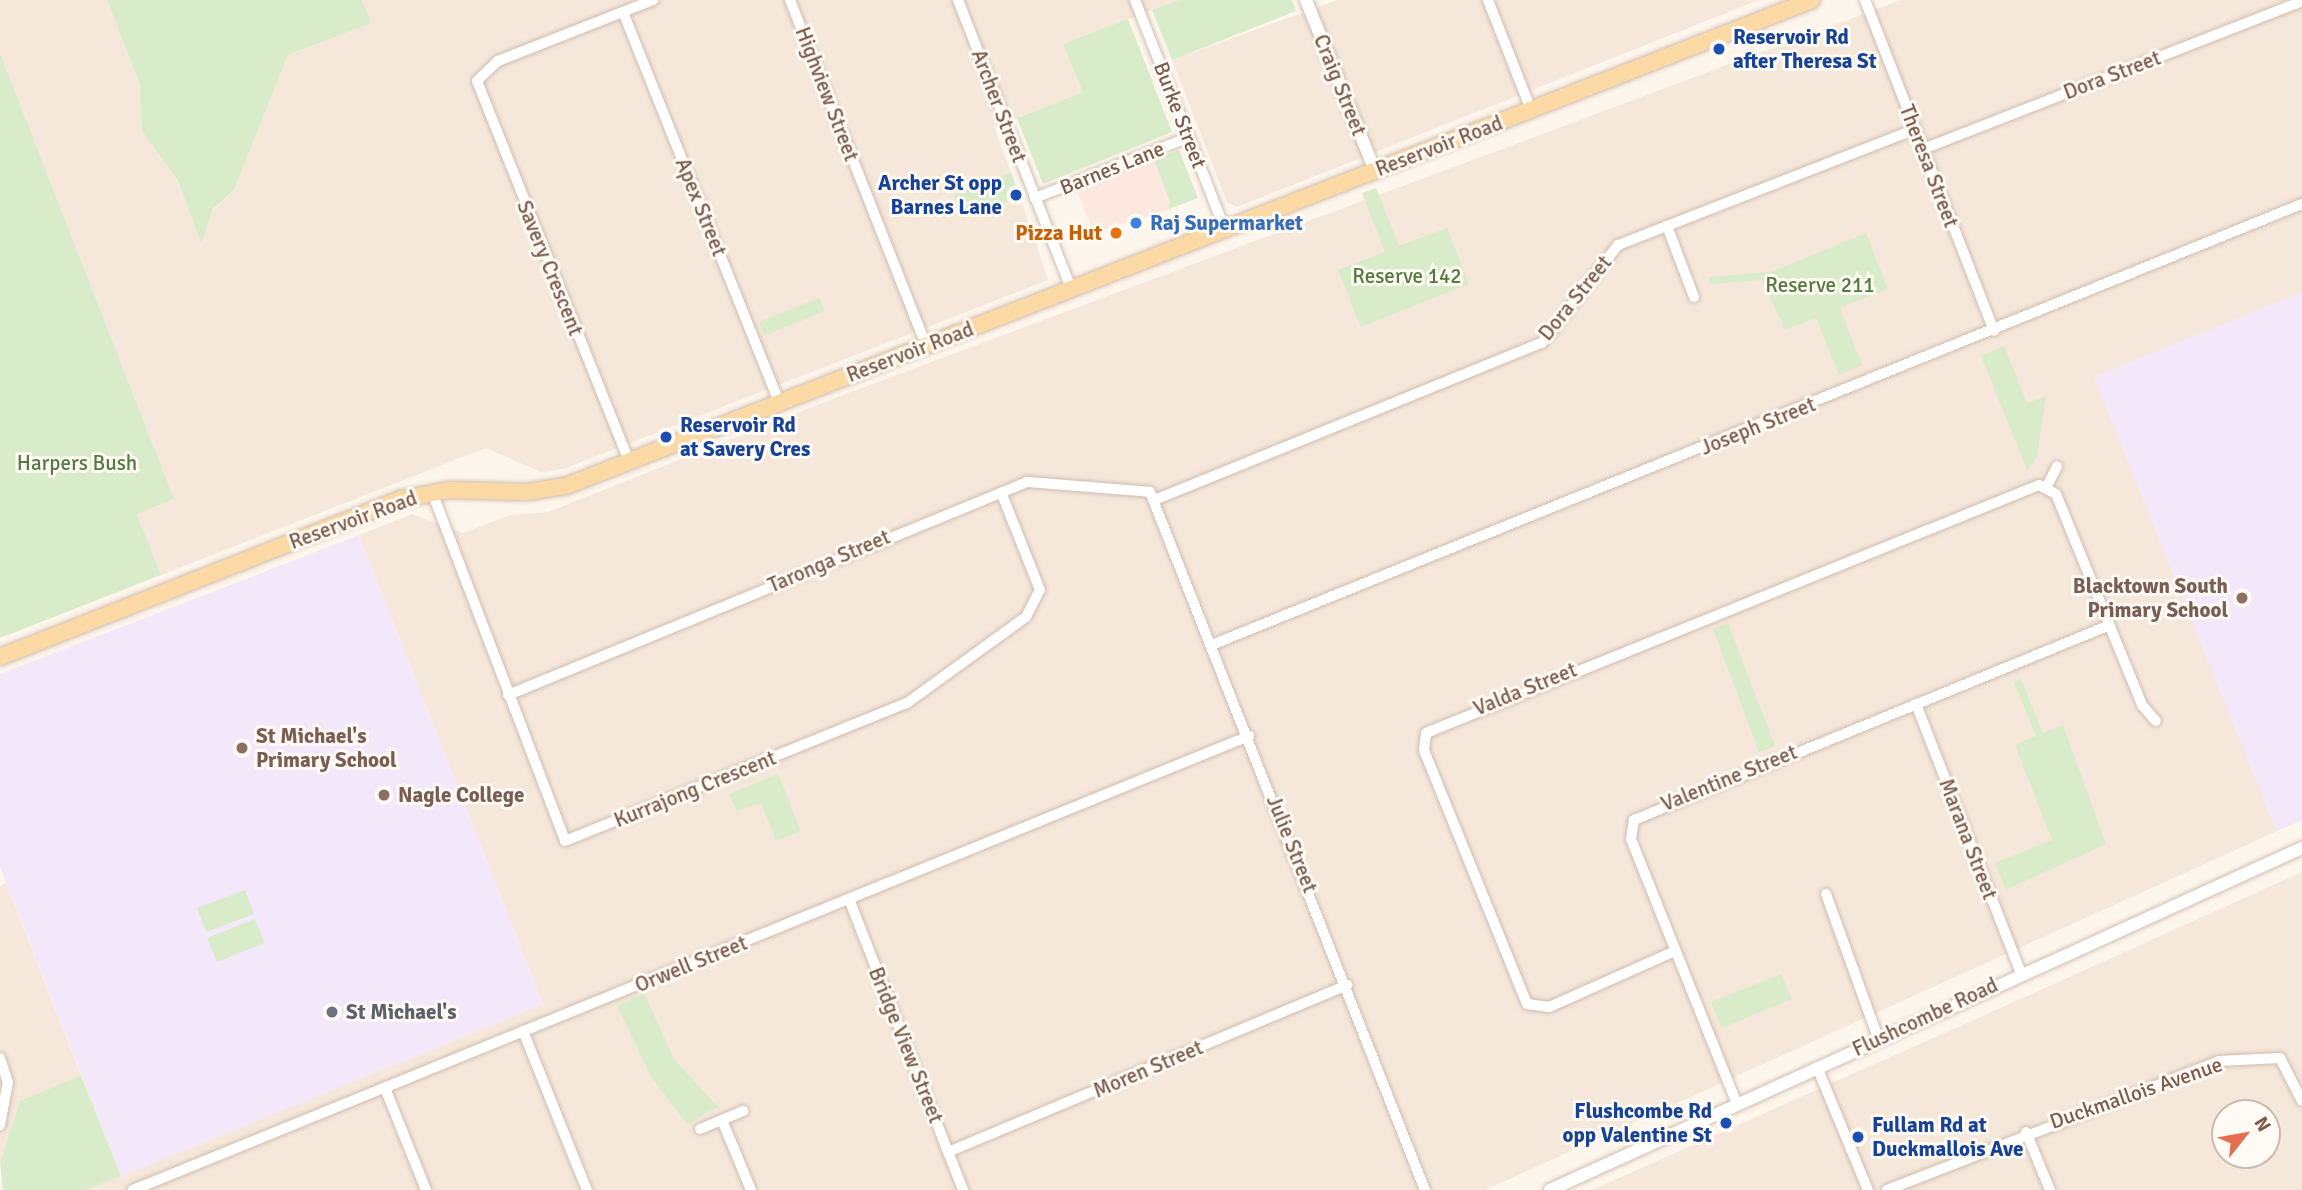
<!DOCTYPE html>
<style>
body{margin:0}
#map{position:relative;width:2302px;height:1190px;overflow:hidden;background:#fdf6ec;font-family:Signika,sans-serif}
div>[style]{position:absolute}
.residential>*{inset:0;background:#f5e8da}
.commercial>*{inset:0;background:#fde8e0}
.education>*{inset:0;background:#f3e8fa}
.green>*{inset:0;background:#d8ecc9}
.roads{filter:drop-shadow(0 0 2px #d1beb0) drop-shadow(0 0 2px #d1beb0)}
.minor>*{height:10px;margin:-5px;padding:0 5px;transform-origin:5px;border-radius:5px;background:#fff}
.tertiary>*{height:12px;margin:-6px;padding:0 6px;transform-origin:6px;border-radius:6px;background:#fff}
.primary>*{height:16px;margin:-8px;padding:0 8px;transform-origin:8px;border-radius:8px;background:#fbd9a5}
.dots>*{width:19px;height:19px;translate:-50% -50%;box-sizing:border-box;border:4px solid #fffaf3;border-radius:50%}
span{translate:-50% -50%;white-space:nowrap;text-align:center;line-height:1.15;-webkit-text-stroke:6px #fffaf3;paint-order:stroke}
.transit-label{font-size:21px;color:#164399;font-weight:700}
.left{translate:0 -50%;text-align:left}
.right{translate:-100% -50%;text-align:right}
.street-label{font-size:21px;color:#7a5c4d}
.shop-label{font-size:21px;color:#366cbe;font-weight:700}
.food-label{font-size:21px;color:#c56008;font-weight:700}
.park-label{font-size:21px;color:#537a41}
.education-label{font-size:21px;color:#785e54;font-weight:700}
.worship-label{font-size:21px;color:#5b616d;font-weight:700}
.north{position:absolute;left:2211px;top:1099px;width:70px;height:70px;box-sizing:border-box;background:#fffaf3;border:2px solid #cabbb1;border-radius:50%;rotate:59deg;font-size:19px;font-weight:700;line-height:28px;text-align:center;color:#7a5c4d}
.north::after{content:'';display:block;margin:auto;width:24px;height:32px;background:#e76f51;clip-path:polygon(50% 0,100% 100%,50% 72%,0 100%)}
</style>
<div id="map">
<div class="residential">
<div style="clip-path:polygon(0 0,107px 0,201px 242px,213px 210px,234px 190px,288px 55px,370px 23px,362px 0,1179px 0,1064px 44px,1083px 92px,994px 127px,1011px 172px,953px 194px,963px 219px,1020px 197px,1048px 280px,566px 468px,543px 473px,486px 448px,161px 575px,137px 514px,174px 499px,0 53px)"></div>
<div style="clip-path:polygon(1338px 0,1759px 0,1237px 207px,1227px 202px,1172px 60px)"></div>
<div style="clip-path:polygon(1901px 0,2302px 0,2302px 820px,1485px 1190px,86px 1190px,543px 1004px,359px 535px,412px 514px,463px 533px,510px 515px,548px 512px,848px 393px)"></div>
<div style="clip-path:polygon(evenodd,2302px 872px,2302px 1190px,1592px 1190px,1987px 1014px,2302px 872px,2225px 1113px,2267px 1113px,2267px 1155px,2225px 1155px,2225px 1113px)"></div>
<div style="clip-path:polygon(6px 883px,81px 1075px,20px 1101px,0 1162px,0 886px)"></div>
</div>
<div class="commercial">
<div style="clip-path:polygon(1154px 160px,1170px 202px,1167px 210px,1094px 233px,1077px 191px)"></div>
</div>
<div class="education">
<div style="clip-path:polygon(2302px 292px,2302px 820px,2276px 831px,2094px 377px)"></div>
<div style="clip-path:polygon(359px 535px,543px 1004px,121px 1176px,0 867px,0 674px)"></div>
</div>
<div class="green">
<div style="clip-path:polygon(107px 0,362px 0,371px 23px,288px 55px,234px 190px,213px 209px,201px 243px,177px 179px,142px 131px,140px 85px)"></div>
<div style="clip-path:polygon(1179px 0,1292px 0,1296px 11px,1172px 60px,1152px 10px)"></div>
<div style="clip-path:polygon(1128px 19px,1172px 132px,1043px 184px,1017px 118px,1083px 92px,1063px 44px)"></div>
<div style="clip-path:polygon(0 53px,174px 499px,137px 514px,161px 575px,0 638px)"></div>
<div style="clip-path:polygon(1179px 150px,1198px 198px,1167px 210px,1170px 202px,1154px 160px)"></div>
<div style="clip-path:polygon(1011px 172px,1020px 197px,963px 219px,953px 194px)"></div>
<div style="clip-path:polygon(1376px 188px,1399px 246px,1447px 228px,1469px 284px,1361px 327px,1338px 270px,1385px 252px,1362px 193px)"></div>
<div style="clip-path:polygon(1866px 233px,1888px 289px,1840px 308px,1862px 365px,1839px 375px,1816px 318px,1785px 330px,1762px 280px,1711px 284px,1708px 277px,1771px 272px)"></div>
<div style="clip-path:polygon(819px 298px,825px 311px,764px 336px,759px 322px)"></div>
<div style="clip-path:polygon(2004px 346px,2027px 403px,2046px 396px,2037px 457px,2027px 470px,1981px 356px)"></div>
<div style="clip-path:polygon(1728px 623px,1775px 746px,1759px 752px,1713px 629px)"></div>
<div style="clip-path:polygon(2021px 679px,2043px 733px,2063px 725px,2106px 844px,2006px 890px,1995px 863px,2052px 840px,2015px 745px,2036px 736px,2014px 682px)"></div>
<div style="clip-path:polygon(778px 774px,801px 831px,776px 841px,761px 803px,737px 811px,729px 794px)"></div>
<div style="clip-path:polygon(245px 890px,254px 914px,206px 932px,197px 908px)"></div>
<div style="clip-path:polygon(255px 919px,265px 943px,217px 962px,207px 938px)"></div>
<div style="clip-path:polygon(1781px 974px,1792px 999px,1722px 1028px,1711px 1002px)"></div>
<div style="clip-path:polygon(644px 993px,674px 1059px,718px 1107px,687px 1124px,652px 1078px,617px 1006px)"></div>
<div style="clip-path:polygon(81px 1075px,121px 1176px,86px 1190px,3px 1190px,0 1162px,20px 1101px)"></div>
</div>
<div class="roads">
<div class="minor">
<div style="left:790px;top:0;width:371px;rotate:68.5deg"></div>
<div style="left:958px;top:0;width:310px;rotate:68.6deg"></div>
<div style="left:1135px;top:0;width:247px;rotate:68.6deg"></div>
<div style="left:1488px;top:0;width:118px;rotate:68.6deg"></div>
<div style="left:1865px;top:0;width:355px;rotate:68.7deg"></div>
<div style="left:623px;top:12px;width:421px;rotate:68.2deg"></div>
<div style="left:1923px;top:149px;width:407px;rotate:-21.3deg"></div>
<div style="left:1035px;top:198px;width:166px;rotate:-21.6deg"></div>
<div style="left:1667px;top:226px;width:76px;rotate:69.2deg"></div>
<div style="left:629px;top:461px;width:409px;rotate:-111.8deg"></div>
<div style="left:477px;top:81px;width:29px;rotate:-44deg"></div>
<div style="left:498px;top:61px;width:167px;rotate:-21.5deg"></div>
<div style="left:2047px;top:486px;width:22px;rotate:-63deg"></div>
<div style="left:432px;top:492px;width:373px;rotate:69.1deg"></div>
<div style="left:565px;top:841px;width:369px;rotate:-22deg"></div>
<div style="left:907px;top:703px;width:147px;rotate:-35.9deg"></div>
<div style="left:1026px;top:617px;width:30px;rotate:-63deg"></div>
<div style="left:1040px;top:590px;width:105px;rotate:-111.7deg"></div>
<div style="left:1157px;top:499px;width:415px;rotate:-22.1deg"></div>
<div style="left:1542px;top:343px;width:124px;rotate:-52.2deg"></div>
<div style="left:1618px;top:245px;width:319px;rotate:-21.3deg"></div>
<div style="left:1214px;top:644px;width:1174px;rotate:-22.02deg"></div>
<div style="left:508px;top:695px;width:561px;rotate:-22.31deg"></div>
<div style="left:1027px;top:482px;width:123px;rotate:4.6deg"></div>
<div style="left:1150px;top:492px;width:750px;rotate:68.5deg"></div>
<div style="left:1916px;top:704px;width:290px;rotate:68.7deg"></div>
<div style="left:1826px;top:894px;width:153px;rotate:70.1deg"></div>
<div style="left:849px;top:899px;width:313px;rotate:68.6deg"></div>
<div style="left:1675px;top:951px;width:138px;rotate:156deg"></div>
<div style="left:1549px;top:1007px;width:22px;rotate:-172deg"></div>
<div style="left:1527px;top:1004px;width:274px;rotate:-112.1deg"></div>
<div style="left:1424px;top:750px;width:17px;rotate:-83deg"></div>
<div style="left:1426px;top:733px;width:661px;rotate:-22.03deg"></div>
<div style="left:2039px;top:485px;width:19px;rotate:28deg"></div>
<div style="left:2056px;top:494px;width:228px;rotate:67.8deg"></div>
<div style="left:2142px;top:705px;width:21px;rotate:49deg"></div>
<div style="left:523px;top:1031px;width:171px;rotate:68.1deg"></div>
<div style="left:0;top:1058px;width:25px;rotate:72deg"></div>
<div style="left:8px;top:1082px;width:44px;rotate:100.5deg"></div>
<div style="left:1817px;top:1067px;width:133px;rotate:67.5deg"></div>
<div style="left:385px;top:1088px;width:110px;rotate:68.1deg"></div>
<div style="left:1737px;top:1104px;width:285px;rotate:-111.8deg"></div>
<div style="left:1631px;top:839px;width:19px;rotate:-81deg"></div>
<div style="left:1634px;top:820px;width:514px;rotate:-22.28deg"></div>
<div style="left:722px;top:1120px;width:76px;rotate:67.5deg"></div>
<div style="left:700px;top:1129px;width:47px;rotate:-22.7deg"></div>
<div style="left:2026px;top:1132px;width:63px;rotate:67.5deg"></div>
<div style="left:948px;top:1152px;width:433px;rotate:-22.7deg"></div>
<div style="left:133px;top:1190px;width:1205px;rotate:-22.14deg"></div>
<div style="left:1887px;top:1190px;width:356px;rotate:-21.2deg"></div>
<div style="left:2219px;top:1061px;width:61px;rotate:-2.8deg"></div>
<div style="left:2280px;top:1058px;width:48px;rotate:62.9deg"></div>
</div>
<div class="tertiary">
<div style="left:1306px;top:0;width:184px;rotate:68deg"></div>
<div style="left:1550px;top:1190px;width:826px;rotate:-24.46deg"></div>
</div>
<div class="primary">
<div style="left:0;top:657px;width:432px;rotate:-21.5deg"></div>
<div style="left:402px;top:499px;width:48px;rotate:-10.8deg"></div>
<div style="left:449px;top:490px;width:78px;rotate:1.5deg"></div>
<div style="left:527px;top:492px;width:39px;rotate:-9deg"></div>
<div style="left:566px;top:486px;width:1337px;rotate:-21.31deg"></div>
</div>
</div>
<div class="dots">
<div style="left:1719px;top:49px;background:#1a4fb4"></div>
<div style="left:1016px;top:195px;background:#1a4fb4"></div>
<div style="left:1136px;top:223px;background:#3f7fe0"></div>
<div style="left:1116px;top:233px;background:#e8710a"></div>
<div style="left:666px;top:437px;background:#1a4fb4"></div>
<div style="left:2242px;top:598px;background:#8d6e63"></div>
<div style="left:242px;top:748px;background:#8d6e63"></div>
<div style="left:384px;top:795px;background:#8d6e63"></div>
<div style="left:332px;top:1012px;background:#6b7280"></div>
<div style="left:1726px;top:1123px;background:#1a4fb4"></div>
<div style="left:1858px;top:1137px;background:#1a4fb4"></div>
</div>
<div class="transit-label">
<span class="left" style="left:1733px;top:49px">Reservoir Rd<br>after Theresa St</span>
<span class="right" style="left:1002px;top:195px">Archer St opp<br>Barnes Lane</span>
<span class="left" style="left:680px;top:437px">Reservoir Rd<br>at Savery Cres</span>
<span class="right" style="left:1712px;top:1123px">Flushcombe Rd<br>opp Valentine St</span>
<span class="left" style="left:1872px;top:1137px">Fullam Rd at<br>Duckmallois Ave</span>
</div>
<div class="street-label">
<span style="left:2112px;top:75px;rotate:-21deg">Dora Street</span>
<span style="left:1340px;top:85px;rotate:68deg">Craig Street</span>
<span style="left:827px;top:94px;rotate:69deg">Highview Street</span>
<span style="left:999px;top:106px;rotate:69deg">Archer Street</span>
<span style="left:1180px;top:115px;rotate:69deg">Burke Street</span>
<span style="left:1439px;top:146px;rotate:-21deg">Reservoir Road</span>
<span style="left:1929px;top:166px;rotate:69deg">Theresa Street</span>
<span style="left:1112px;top:168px;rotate:-22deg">Barnes Lane</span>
<span style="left:701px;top:207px;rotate:68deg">Apex Street</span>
<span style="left:550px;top:268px;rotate:68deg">Savery Crescent</span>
<span style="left:1575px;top:298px;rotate:-51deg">Dora Street</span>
<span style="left:910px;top:352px;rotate:-21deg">Reservoir Road</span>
<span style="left:1758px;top:426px;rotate:-22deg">Joseph Street</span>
<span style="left:353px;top:520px;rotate:-20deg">Reservoir Road</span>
<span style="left:829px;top:561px;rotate:-23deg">Taronga Street</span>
<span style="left:1525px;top:689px;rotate:-22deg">Valda Street</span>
<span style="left:1729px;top:778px;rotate:-22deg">Valentine Street</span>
<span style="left:695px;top:789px;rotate:-22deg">Kurrajong Crescent</span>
<span style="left:1968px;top:839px;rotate:69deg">Marana Street</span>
<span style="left:1292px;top:844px;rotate:68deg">Julie Street</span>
<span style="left:691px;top:964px;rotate:-22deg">Orwell Street</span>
<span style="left:1925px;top:1017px;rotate:-25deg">Flushcombe Road</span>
<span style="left:906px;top:1045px;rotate:68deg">Bridge View Street</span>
<span style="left:1148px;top:1069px;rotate:-23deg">Moren Street</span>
<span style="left:2136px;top:1093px;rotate:-19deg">Duckmallois Avenue</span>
</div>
<div class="shop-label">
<span class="left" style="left:1150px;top:223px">Raj Supermarket</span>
</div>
<div class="food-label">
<span class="right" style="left:1102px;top:233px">Pizza Hut</span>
</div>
<div class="park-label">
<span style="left:1407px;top:276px">Reserve 142</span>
<span style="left:1820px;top:285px">Reserve 211</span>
<span style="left:77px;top:463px">Harpers Bush</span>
</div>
<div class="education-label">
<span class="right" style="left:2228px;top:598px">Blacktown South<br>Primary School</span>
<span class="left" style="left:256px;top:748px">St Michael's<br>Primary School</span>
<span class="left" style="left:398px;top:795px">Nagle College</span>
</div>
<div class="worship-label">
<span class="left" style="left:346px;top:1012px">St Michael's</span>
</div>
<div class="north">N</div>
</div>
